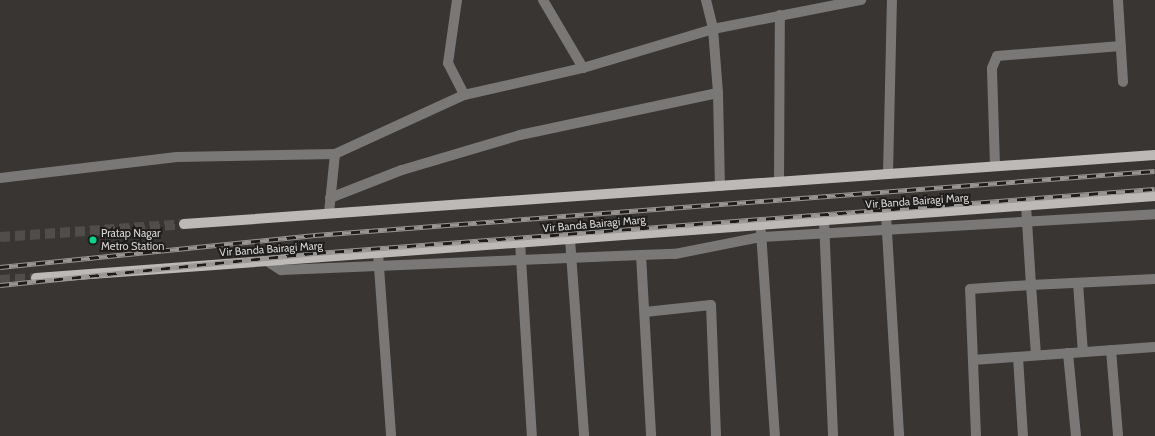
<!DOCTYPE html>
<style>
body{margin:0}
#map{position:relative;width:1155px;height:436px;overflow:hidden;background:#383532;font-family:Cabin,sans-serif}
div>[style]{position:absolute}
.major-tunnel>*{height:10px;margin-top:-5px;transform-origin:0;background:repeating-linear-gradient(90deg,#504d4a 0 10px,transparent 0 15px)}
.minor>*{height:10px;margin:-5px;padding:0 5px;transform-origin:5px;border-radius:5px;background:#7a7877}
.major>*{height:10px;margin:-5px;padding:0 5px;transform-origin:5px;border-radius:5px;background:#bdb9b7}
.rail>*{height:4.5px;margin-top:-2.25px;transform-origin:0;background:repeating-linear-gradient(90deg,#1e1d1c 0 9px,#989593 0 18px);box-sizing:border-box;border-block:1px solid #989593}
.dots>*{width:11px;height:11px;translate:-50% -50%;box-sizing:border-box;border:2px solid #1e1d1c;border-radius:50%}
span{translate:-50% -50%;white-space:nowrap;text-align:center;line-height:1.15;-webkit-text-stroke:4px #1e1d1c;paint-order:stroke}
.street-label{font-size:11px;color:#d6d4d2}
.poi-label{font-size:11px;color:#d6d4d2}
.left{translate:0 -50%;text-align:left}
</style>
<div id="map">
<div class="major-tunnel">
<div style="left:0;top:237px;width:184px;rotate:-4deg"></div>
<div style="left:0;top:280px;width:36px;rotate:-3deg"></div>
</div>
<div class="minor">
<div style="left:457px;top:0;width:64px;rotate:98.1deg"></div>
<div style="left:448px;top:63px;width:36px;rotate:63deg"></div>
<div style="left:543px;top:0;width:79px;rotate:59.5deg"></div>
<div style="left:706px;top:0;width:30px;rotate:76deg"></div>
<div style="left:713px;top:29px;width:64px;rotate:85.5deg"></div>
<div style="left:718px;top:93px;width:93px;rotate:88.8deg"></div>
<div style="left:1118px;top:0;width:82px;rotate:86.5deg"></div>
<div style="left:995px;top:166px;width:98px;rotate:-91.8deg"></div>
<div style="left:992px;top:68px;width:13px;rotate:-67deg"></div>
<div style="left:997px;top:56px;width:124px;rotate:-4.6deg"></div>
<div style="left:888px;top:174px;width:174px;rotate:-88.7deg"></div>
<div style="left:0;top:178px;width:178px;rotate:-6.8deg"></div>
<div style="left:177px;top:157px;width:158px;rotate:-1.1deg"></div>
<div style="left:335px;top:154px;width:142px;rotate:-24.6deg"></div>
<div style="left:464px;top:95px;width:122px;rotate:-12.8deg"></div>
<div style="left:583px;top:68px;width:136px;rotate:-16.7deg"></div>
<div style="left:713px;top:29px;width:151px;rotate:-11.1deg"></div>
<div style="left:779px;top:182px;width:167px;rotate:-89.7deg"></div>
<div style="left:330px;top:198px;width:77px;rotate:-21.3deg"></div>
<div style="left:402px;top:170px;width:123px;rotate:-16.5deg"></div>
<div style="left:520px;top:135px;width:202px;rotate:-12deg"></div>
<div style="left:329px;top:213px;width:59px;rotate:-84.2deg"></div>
<div style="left:886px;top:215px;width:221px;rotate:86.6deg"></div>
<div style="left:824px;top:220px;width:216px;rotate:87.6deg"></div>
<div style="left:761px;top:232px;width:204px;rotate:86.1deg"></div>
<div style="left:570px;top:239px;width:197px;rotate:85.9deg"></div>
<div style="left:520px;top:242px;width:194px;rotate:86.5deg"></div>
<div style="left:378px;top:253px;width:183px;rotate:85.9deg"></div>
<div style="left:641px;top:255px;width:181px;rotate:86.8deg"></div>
<div style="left:267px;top:261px;width:17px;rotate:33deg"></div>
<div style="left:281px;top:270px;width:360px;rotate:-2.4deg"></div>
<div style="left:641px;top:255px;width:34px;rotate:-2deg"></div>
<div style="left:675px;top:254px;width:88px;rotate:-11.2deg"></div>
<div style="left:761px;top:237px;width:395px;rotate:-3.3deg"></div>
<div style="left:1078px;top:283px;width:69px;rotate:85.9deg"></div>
<div style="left:645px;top:312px;width:66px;rotate:-6.1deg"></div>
<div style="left:711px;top:305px;width:131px;rotate:87.8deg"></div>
<div style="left:1111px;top:350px;width:86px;rotate:85.3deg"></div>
<div style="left:1068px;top:353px;width:83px;rotate:84.5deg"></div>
<div style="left:1036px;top:355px;width:70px;rotate:-94.1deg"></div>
<div style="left:1031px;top:285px;width:124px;rotate:-2.8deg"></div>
<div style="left:1018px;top:357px;width:79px;rotate:86.4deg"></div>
<div style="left:973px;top:360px;width:182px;rotate:-4.1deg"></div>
<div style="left:976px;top:436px;width:147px;rotate:-92.3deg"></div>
<div style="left:970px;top:289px;width:61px;rotate:-3.8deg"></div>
<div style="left:1031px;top:285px;width:80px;rotate:-93.6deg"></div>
</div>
<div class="major">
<div style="left:184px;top:224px;width:973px;rotate:-4.06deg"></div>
<div style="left:36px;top:278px;width:1122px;rotate:-4.19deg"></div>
</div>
<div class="rail">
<div style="left:0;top:267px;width:317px;rotate:-5.8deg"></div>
<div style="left:315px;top:235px;width:842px;rotate:-4.36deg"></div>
<div style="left:0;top:285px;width:319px;rotate:-5.8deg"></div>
<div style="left:317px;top:253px;width:840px;rotate:-4.37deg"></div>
</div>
<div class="dots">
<div style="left:93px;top:240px;background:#04d98b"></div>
</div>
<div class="street-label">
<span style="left:917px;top:201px;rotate:-4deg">Vir Banda Bairagi Marg</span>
<span style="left:594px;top:224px;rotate:-5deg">Vir Banda Bairagi Marg</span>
<span style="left:271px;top:249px;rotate:-4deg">Vir Banda Bairagi Marg</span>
</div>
<div class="poi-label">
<span class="left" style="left:101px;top:240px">Pratap Nagar<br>Metro Station</span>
</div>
</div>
